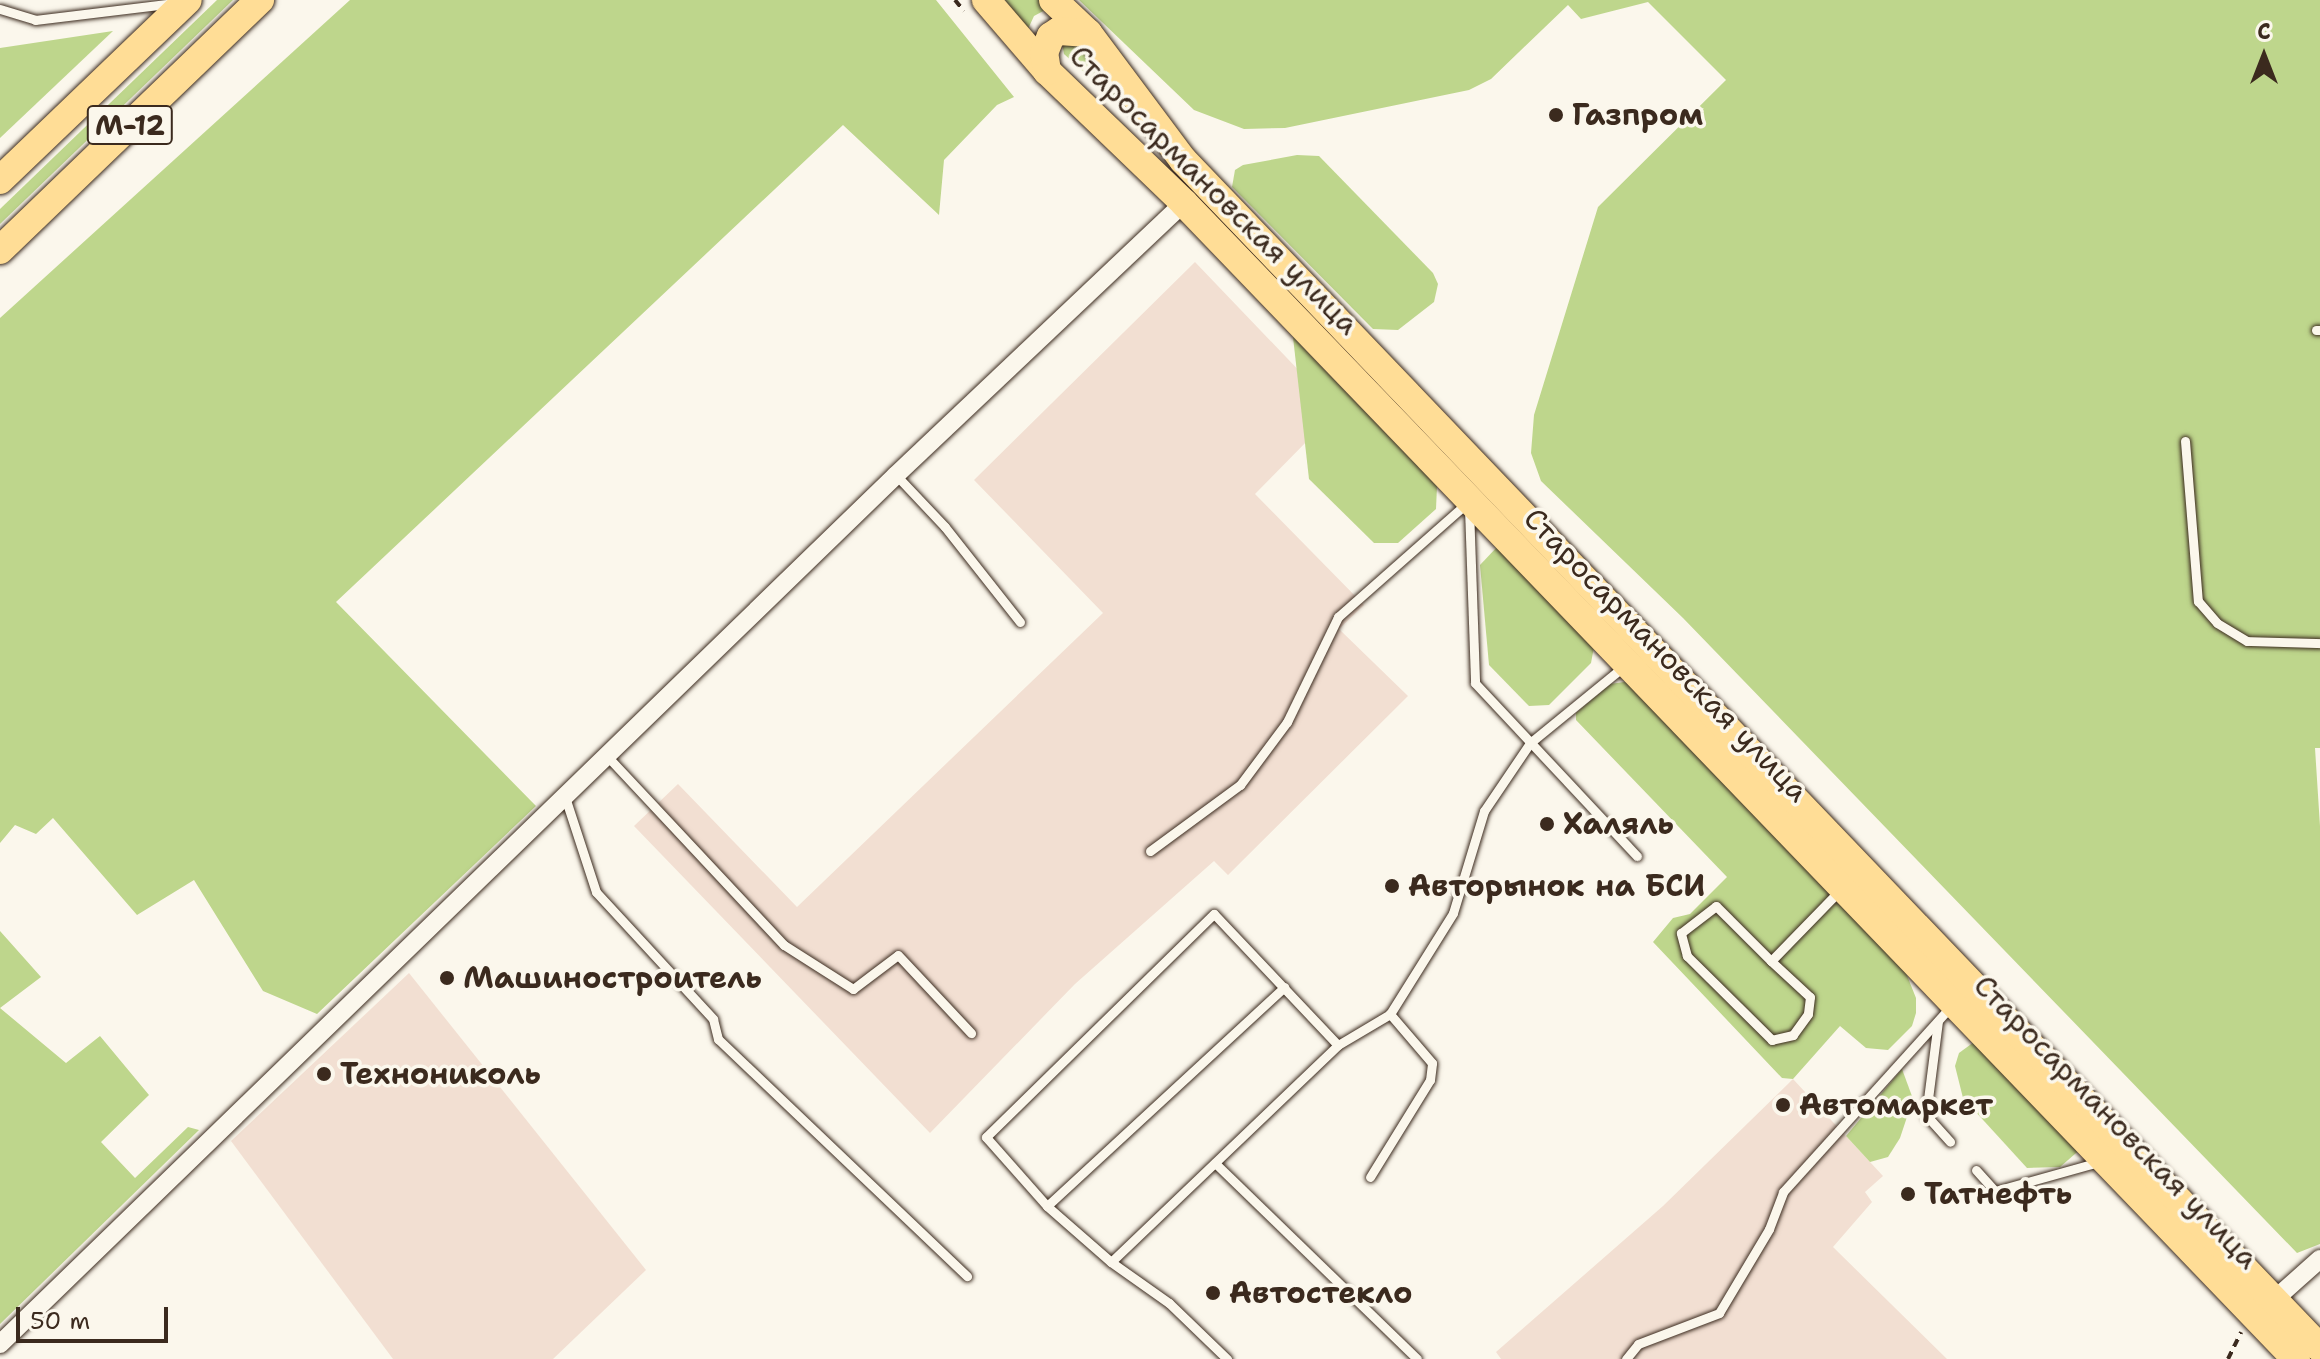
<!DOCTYPE html>
<meta charset="utf-8">
<style>
body{margin:0}
#map{position:relative;width:2320px;height:1359px;overflow:hidden;background:#fbf7ec;font-family:"Shantell Sans",sans-serif}
div>[style]{position:absolute}
.built>*{inset:0;background:#f2dfd2}
.green>*{inset:0;background:#bed68c}
.path>*{height:4px;margin-top:-2px;transform-origin:0;background:repeating-linear-gradient(90deg,#3b2a1e 0 8px,transparent 0 14px)}
.roads{filter:drop-shadow(0 0 2px #3b2a1e) drop-shadow(0 0 2px #3b2a1e)}
.lane>*{height:9px;margin:-4.5px;padding:0 4.5px;transform-origin:4.5px;border-radius:4.5px;background:#fbf7ec}
.street>*{height:18px;margin:-9px;padding:0 9px;transform-origin:9px;border-radius:9px;background:#fbf7ec}
.primary>*{height:28px;margin:-14px;padding:0 14px;transform-origin:14px;border-radius:14px;background:#ffdd96}
.dots>*{width:22px;height:22px;translate:-50% -50%;box-sizing:border-box;border:4px solid #fbf7ec;border-radius:50%}
span{translate:-50% -50%;white-space:nowrap;text-align:center;line-height:1.15;-webkit-text-stroke:7px #fbf7ec;paint-order:stroke}
.shield-label span{padding:2px 6px;background:#fbf7ec;border:2px solid;border-radius:6px;-webkit-text-stroke-width:0}
.shield-label{font-size:28px;color:#3b2a1e;font-weight:700}
.poi-label{font-size:30px;color:#3b2a1e;font-weight:700}
.left{translate:0 -50%;text-align:left}
.street-label{font-size:30px;color:#3b2a1e}
.north{position:absolute;left:2224px;top:16px;width:80px;height:80px;-webkit-text-stroke:6px #fbf7ec;paint-order:stroke;rotate:0deg;font-size:22px;font-weight:700;line-height:32px;text-align:center;color:#3b2a1e}
.north::after{content:'';display:block;margin:auto;width:28px;height:36px;background:#3b2a1e;clip-path:polygon(50% 0,100% 100%,50% 72%,0 100%)}
.scale{position:absolute;left:16px;top:1307px;width:152px;height:36px;box-sizing:border-box;border:4px solid #3b2a1e;border-top:0;padding-left:10px;font-size:24px;line-height:28px;white-space:nowrap;color:#3b2a1e;-webkit-text-stroke:6px #fbf7ec;paint-order:stroke}
</style>
<div id="map">
<div class="built">
<div style="clip-path:polygon(1195px 262px,1307px 379px,1313px 435px,1255px 494px,1364px 605px,1339px 629px,1408px 696px,1228px 875px,1214px 861px,1075px 984px,930px 1133px,634px 826px,678px 784px,797px 907px,1103px 613px,974px 480px)"></div>
<div style="clip-path:polygon(409px 973px,646px 1270px,553px 1359px,393px 1359px,231px 1141px)"></div>
<div style="clip-path:polygon(1793px 1079px,1883px 1176px,1865px 1192px,1872px 1202px,1833px 1247px,1947px 1359px,1501px 1359px,1496px 1352px,1663px 1206px)"></div>
</div>
<div class="green">
<div style="clip-path:polygon(217px 0,233px 0,0 224px,0 209px)"></div>
<div style="clip-path:polygon(350px 0,936px 0,1014px 97px,997px 105px,944px 160px,939px 215px,843px 125px,336px 602px,536px 806px,317px 1014px,263px 991px,194px 880px,137px 915px,53px 818px,36px 834px,15px 825px,0 843px,0 318px)"></div>
<div style="clip-path:polygon(1005px 0,1044px 0,1047px 9px,1034px 16px,1028px 29px)"></div>
<div style="clip-path:polygon(1079px 0,2320px 0,2320px 748px,2315px 748px,2320px 826px,2320px 1244px,2297px 1253px,1683px 618px,1541px 481px,1531px 453px,1534px 415px,1598px 207px,1726px 80px,1648px 2px,1581px 19px,1568px 5px,1491px 79px,1469px 90px,1285px 128px,1244px 129px,1194px 110px)"></div>
<div style="clip-path:polygon(113px 31px,0 138px,0 48px)"></div>
<div style="clip-path:polygon(1078px 40px,1167px 148px,1064px 54px,1062px 43px)"></div>
<div style="clip-path:polygon(1297px 155px,1319px 156px,1433px 273px,1438px 284px,1434px 302px,1398px 330px,1373px 329px,1232px 187px,1235px 170px,1243px 165px)"></div>
<div style="clip-path:polygon(1293px 337px,1437px 486px,1436px 509px,1398px 543px,1374px 543px,1309px 479px)"></div>
<div style="clip-path:polygon(1497px 547px,1595px 642px,1591px 663px,1549px 705px,1529px 706px,1489px 665px,1480px 565px)"></div>
<div style="clip-path:polygon(1624px 682px,1639px 685px,1902px 963px,1916px 998px,1916px 1013px,1912px 1026px,1888px 1050px,1866px 1048px,1840px 1026px,1793px 1079px,1782px 1078px,1653px 942px,1673px 918px,1690px 914px,1727px 877px,1576px 720px,1576px 713px,1610px 684px)"></div>
<div style="clip-path:polygon(0 931px,41px 977px,0 1008px,66px 1063px,100px 1036px,149px 1095px,101px 1142px,135px 1178px,188px 1127px,199px 1130px,0 1324px)"></div>
<div style="clip-path:polygon(1974px 1042px,2083px 1147px,2060px 1167px,2027px 1168px,1963px 1098px,1955px 1066px,1959px 1053px)"></div>
<div style="clip-path:polygon(1902px 1069px,1913px 1099px,1900px 1138px,1888px 1157px,1870px 1162px,1846px 1136px)"></div>
</div>
<div class="path">
<div style="left:955px;top:0;width:14px;rotate:51deg"></div>
<div style="left:2228px;top:1359px;width:30px;rotate:-64deg"></div>
</div>
<div class="roads">
<div class="lane">
<div style="left:0;top:9px;width:37px;rotate:17deg"></div>
<div style="left:35px;top:20px;width:141px;rotate:-6.9deg"></div>
<div style="left:2316px;top:330px;width:4px"></div>
<div style="left:2185px;top:441px;width:161px;rotate:85.4deg"></div>
<div style="left:2198px;top:601px;width:29px;rotate:49deg"></div>
<div style="left:2217px;top:623px;width:35px;rotate:31deg"></div>
<div style="left:2247px;top:641px;width:73px;rotate:1.6deg"></div>
<div style="left:896px;top:475px;width:71px;rotate:46.7deg"></div>
<div style="left:945px;top:527px;width:121px;rotate:51.7deg"></div>
<div style="left:1469px;top:508px;width:175px;rotate:88deg"></div>
<div style="left:1475px;top:683px;width:237px;rotate:46.9deg"></div>
<div style="left:607px;top:756px;width:259px;rotate:46.9deg"></div>
<div style="left:784px;top:945px;width:82px;rotate:32.5deg"></div>
<div style="left:853px;top:989px;width:56px;rotate:-37.1deg"></div>
<div style="left:898px;top:955px;width:107px;rotate:46.9deg"></div>
<div style="left:565px;top:797px;width:100px;rotate:71.9deg"></div>
<div style="left:596px;top:892px;width:173px;rotate:47.3deg"></div>
<div style="left:713px;top:1019px;width:21px;rotate:76deg"></div>
<div style="left:718px;top:1039px;width:344px;rotate:43.6deg"></div>
<div style="left:1150px;top:851px;width:112px;rotate:-36.3deg"></div>
<div style="left:1240px;top:785px;width:79px;rotate:-53.3deg"></div>
<div style="left:1287px;top:722px;width:117px;rotate:-64.1deg"></div>
<div style="left:1338px;top:617px;width:172px;rotate:-41.5deg"></div>
<div style="left:1771px;top:961px;width:53px;rotate:42.7deg"></div>
<div style="left:1810px;top:997px;width:17px;rotate:97deg"></div>
<div style="left:1808px;top:1014px;width:26px;rotate:126deg"></div>
<div style="left:1793px;top:1035px;width:22px;rotate:167deg"></div>
<div style="left:1772px;top:1040px;width:120px;rotate:-135.3deg"></div>
<div style="left:1687px;top:956px;width:24px;rotate:-105deg"></div>
<div style="left:1681px;top:933px;width:44px;rotate:-37.6deg"></div>
<div style="left:1716px;top:906px;width:78px;rotate:45deg"></div>
<div style="left:1771px;top:961px;width:98px;rotate:-45.8deg"></div>
<div style="left:1938px;top:1021px;width:95px;rotate:97.3deg"></div>
<div style="left:1926px;top:1115px;width:36px;rotate:48deg"></div>
<div style="left:1338px;top:1045px;width:61px;rotate:-30.8deg"></div>
<div style="left:1390px;top:1014px;width:119px;rotate:-58deg"></div>
<div style="left:1453px;top:913px;width:107px;rotate:-73.1deg"></div>
<div style="left:1484px;top:811px;width:82px;rotate:-55.9deg"></div>
<div style="left:1530px;top:743px;width:120px;rotate:-39.3deg"></div>
<div style="left:1215px;top:1163px;width:281px;rotate:44.1deg"></div>
<div style="left:1976px;top:1170px;width:28px;rotate:48deg"></div>
<div style="left:1995px;top:1191px;width:108px;rotate:-15.6deg"></div>
<div style="left:1370px;top:1177px;width:114px;rotate:-58.3deg"></div>
<div style="left:1430px;top:1080px;width:17px;rotate:-83deg"></div>
<div style="left:1432px;top:1063px;width:65px;rotate:-130.6deg"></div>
<div style="left:1047px;top:1206px;width:323px;rotate:-42.7deg"></div>
<div style="left:1111px;top:1262px;width:85px;rotate:-138.8deg"></div>
<div style="left:1047px;top:1206px;width:92px;rotate:-131.5deg"></div>
<div style="left:986px;top:1137px;width:319px;rotate:-44.4deg"></div>
<div style="left:1214px;top:914px;width:180px;rotate:46.6deg"></div>
<div style="left:1338px;top:1045px;width:314px;rotate:136.3deg"></div>
<div style="left:1111px;top:1262px;width:71px;rotate:35.3deg"></div>
<div style="left:1169px;top:1303px;width:81px;rotate:44deg"></div>
<div style="left:1626px;top:1359px;width:19px;rotate:-51deg"></div>
<div style="left:1638px;top:1344px;width:87px;rotate:-20.9deg"></div>
<div style="left:1719px;top:1313px;width:98px;rotate:-59.2deg"></div>
<div style="left:1769px;top:1229px;width:40px;rotate:-69deg"></div>
<div style="left:1783px;top:1192px;width:249px;rotate:-47.9deg"></div>
</div>
<div class="street">
<div style="left:2274px;top:1300px;width:62px;rotate:-41.7deg"></div>
<div style="left:0;top:1344px;width:1248px;rotate:-44.12deg"></div>
<div style="left:896px;top:475px;width:396px;rotate:-43.4deg"></div>
</div>
<div class="primary">
<div style="left:986px;top:0;width:94px;rotate:49.3deg"></div>
<div style="left:1047px;top:71px;width:190px;rotate:43.9deg"></div>
<div style="left:1184px;top:203px;width:1604px;rotate:46.11deg"></div>
<div style="left:1053px;top:0;width:48px;rotate:43.3deg"></div>
<div style="left:1088px;top:33px;width:159px;rotate:53.2deg"></div>
<div style="left:1183px;top:160px;width:1644px;rotate:46.26deg"></div>
<div style="left:1047px;top:71px;width:18px;rotate:-99deg"></div>
<div style="left:1044px;top:53px;width:18px;rotate:-68deg"></div>
<div style="left:1051px;top:36px;width:9px;rotate:-32deg"></div>
<div style="left:1059px;top:31px;width:29px;rotate:4deg"></div>
<div style="left:0;top:180px;width:260px;rotate:-43.8deg"></div>
<div style="left:0;top:250px;width:361px;rotate:-43.9deg"></div>
</div>
</div>
<div class="dots">
<div style="left:1556px;top:115px;background:#3b2a1e"></div>
<div style="left:1547px;top:824px;background:#3b2a1e"></div>
<div style="left:1392px;top:886px;background:#3b2a1e"></div>
<div style="left:447px;top:978px;background:#3b2a1e"></div>
<div style="left:324px;top:1074px;background:#3b2a1e"></div>
<div style="left:1783px;top:1105px;background:#3b2a1e"></div>
<div style="left:1908px;top:1194px;background:#3b2a1e"></div>
<div style="left:1213px;top:1293px;background:#3b2a1e"></div>
</div>
<div class="shield-label">
<span style="left:130px;top:125px">М-12</span>
</div>
<div class="poi-label">
<span class="left" style="left:1572px;top:115px">Газпром</span>
<span class="left" style="left:1563px;top:824px">Халяль</span>
<span class="left" style="left:1408px;top:886px">Авторынок на БСИ</span>
<span class="left" style="left:463px;top:978px">Машиностроитель</span>
<span class="left" style="left:340px;top:1074px">Технониколь</span>
<span class="left" style="left:1799px;top:1105px">Автомаркет</span>
<span class="left" style="left:1924px;top:1194px">Татнефть</span>
<span class="left" style="left:1229px;top:1293px">Автостекло</span>
</div>
<div class="street-label">
<span style="left:1214px;top:190px;rotate:45deg">Старосармановская улица</span>
<span style="left:1666px;top:655px;rotate:46deg">Старосармановская улица</span>
<span style="left:2116px;top:1122px;rotate:46deg">Старосармановская улица</span>
</div>
<div class="north">С</div>
<div class="scale">50 m</div>
</div>
